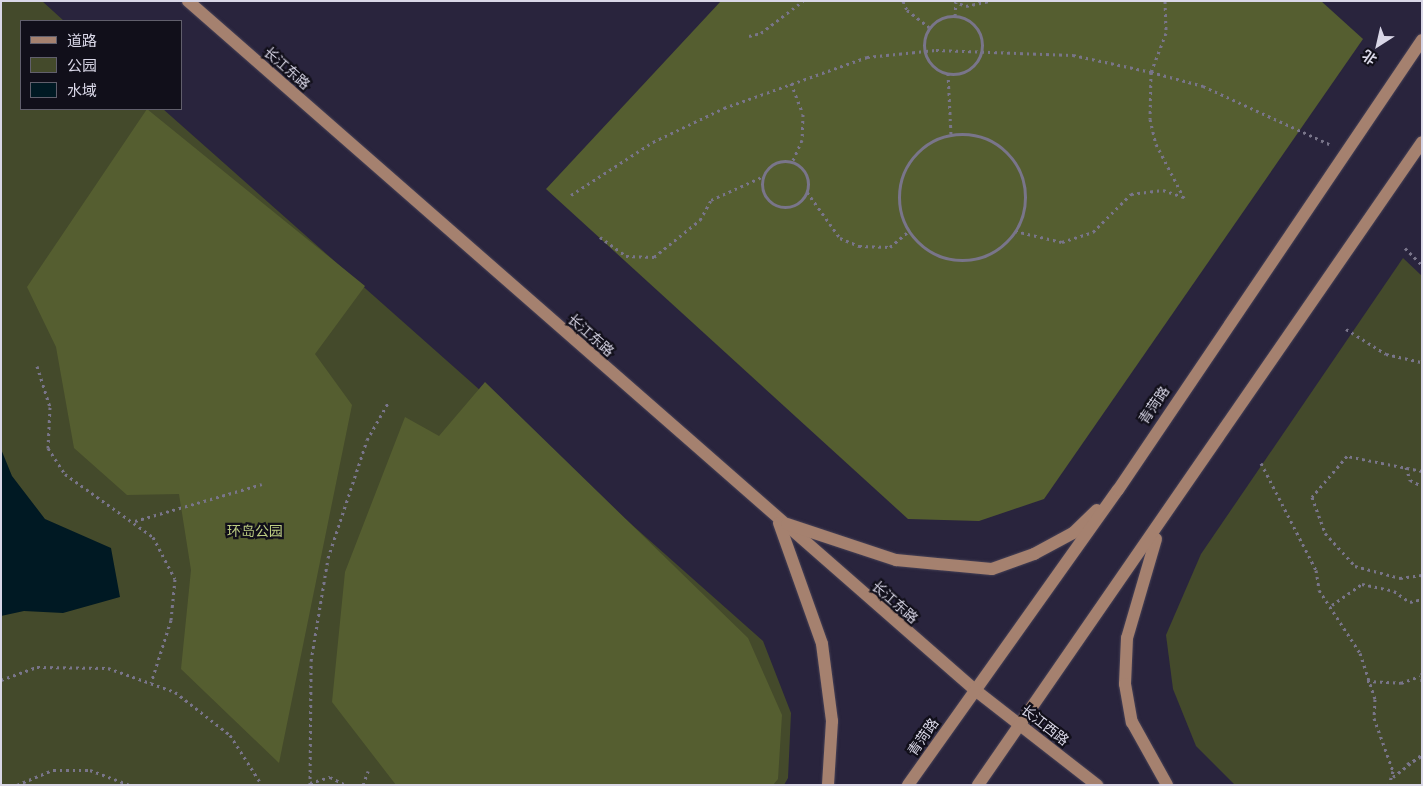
<!DOCTYPE html>
<meta charset="utf-8">
<style>
body{margin:0}
#map{position:relative;width:1423px;height:786px;overflow:hidden;background:#29243d;font-family:"PT Sans Narrow","Noto Sans SC",sans-serif}
div>[style]{position:absolute}
.green>*{inset:0;background:#444a2b}
.forest>*{inset:0;background:#555e30}
.water>*{inset:0;background:#001923}
.path>*{height:3px;margin-top:-1.5px;transform-origin:0;background:repeating-linear-gradient(90deg,#79758a 0 2.5px,transparent 0 6.5px)}
.path>.ring{margin:-1.5px;padding:0;box-sizing:content-box;background:none;border:3px solid #79758a;border-radius:50%}
.roads{filter:drop-shadow(0 0 1px #464156) drop-shadow(0 0 1px #464156)}
.primary>*{height:12px;margin:-6px;padding:0 6px;transform-origin:6px;border-radius:6px;background:#a5816f}
span{translate:-50% -50%;white-space:nowrap;text-align:center;line-height:1.15;-webkit-text-stroke:4.5px #110f1a;paint-order:stroke}
.street-label{font-size:14px;color:#d9d7e7}
.park-label{font-size:14px;color:#bccc82}
.frame{position:absolute;inset:0;border:2px solid #d9d7e7;pointer-events:none}
.legend{position:absolute;left:20px;top:20px;width:162px;height:90px;box-sizing:border-box;background:#110f1a;border:1px solid #615f6c;margin:0;padding:6px 9px;list-style:none;font-size:15px;color:#d9d7e7}
.legend li{display:flex;align-items:center;gap:10px;height:25px}
.legend b{width:25px;border:1px solid #615f6c}
.north{position:absolute;left:1353px;top:20px;width:50px;height:50px;-webkit-text-stroke:4px #110f1a;paint-order:stroke;rotate:215deg;font-size:14px;font-weight:700;line-height:20px;text-align:center;color:#d9d7e7}
.north::after{content:'';display:block;margin:auto;width:18px;height:22px;background:#d9d7e7;clip-path:polygon(50% 0,100% 100%,50% 72%,0 100%)}
</style>
<div id="map">
<div class="green">
<div style="clip-path:polygon(1px 1px,42px 1px,64px 21px,21px 21px,21px 109px,163px 109px,763px 641px,791px 713px,788px 778px,784px 785px,1px 785px)"></div>
<div style="clip-path:polygon(1403px 258px,1422px 276px,1422px 785px,1235px 785px,1196px 746px,1173px 689px,1166px 635px,1201px 554px)"></div>
</div>
<div class="forest">
<div style="clip-path:polygon(721px 1px,1321px 1px,1363px 39px,1044px 499px,979px 521px,908px 519px,546px 189px)"></div>
<div style="clip-path:polygon(147px 109px,365px 286px,315px 354px,352px 405px,279px 763px,181px 669px,191px 570px,179px 494px,127px 495px,74px 448px,56px 347px,27px 287px)"></div>
<div style="clip-path:polygon(485px 382px,748px 638px,782px 715px,778px 779px,773px 785px,396px 785px,332px 702px,345px 572px,405px 417px,439px 436px)"></div>
</div>
<div class="water">
<div style="clip-path:polygon(1px 449px,12px 476px,45px 519px,111px 548px,120px 597px,63px 613px,24px 611px,1px 616px)"></div>
</div>
<div class="path">
<div style="left:903px;top:1px;width:10px;rotate:66deg"></div>
<div style="left:907px;top:10px;width:28px;rotate:38deg"></div>
<div style="left:954px;top:1px;width:13px;rotate:23deg"></div>
<div style="left:966px;top:6px;width:24px;rotate:-12deg"></div>
<div style="left:1165px;top:1px;width:32px;rotate:88deg"></div>
<div style="left:1166px;top:33px;width:42px;rotate:111deg"></div>
<div style="left:1151px;top:72px;width:47px;rotate:91.2deg"></div>
<div style="left:1150px;top:119px;width:26px;rotate:77deg"></div>
<div style="left:1156px;top:144px;width:61px;rotate:62.6deg"></div>
<div style="left:955px;top:16px;width:14px;rotate:-86deg"></div>
<div class="ring" style="left:924px;top:16px;width:55px;height:55px"></div>
<div style="left:749px;top:36px;width:12px;rotate:-14deg"></div>
<div style="left:761px;top:33px;width:53px;rotate:-37.3deg"></div>
<div style="left:948px;top:73px;width:61px;rotate:87.2deg"></div>
<div style="left:791px;top:83px;width:33px;rotate:69deg"></div>
<div style="left:803px;top:114px;width:26px;rotate:92deg"></div>
<div style="left:802px;top:140px;width:24px;rotate:114deg"></div>
<div class="ring" style="left:899px;top:134px;width:123px;height:123px"></div>
<div class="ring" style="left:762px;top:161px;width:43px;height:43px"></div>
<div style="left:807px;top:192px;width:57px;rotate:54.3deg"></div>
<div style="left:840px;top:238px;width:21px;rotate:23deg"></div>
<div style="left:859px;top:246px;width:31px;rotate:2deg"></div>
<div style="left:890px;top:247px;width:23px;rotate:-40deg"></div>
<div style="left:571px;top:195px;width:98px;rotate:-32.9deg"></div>
<div style="left:653px;top:142px;width:79px;rotate:-25.6deg"></div>
<div style="left:724px;top:108px;width:152px;rotate:-19.6deg"></div>
<div style="left:867px;top:57px;width:69px;rotate:-5.8deg"></div>
<div style="left:936px;top:50px;width:137px;rotate:2.1deg"></div>
<div style="left:1073px;top:55px;width:80px;rotate:12.3deg"></div>
<div style="left:1151px;top:72px;width:54px;rotate:15.1deg"></div>
<div style="left:1203px;top:86px;width:139px;rotate:24.7deg"></div>
<div style="left:1015px;top:231px;width:48px;rotate:13.2deg"></div>
<div style="left:1062px;top:242px;width:33px;rotate:-18deg"></div>
<div style="left:1093px;top:232px;width:54px;rotate:-45deg"></div>
<div style="left:1131px;top:194px;width:32px;rotate:-7deg"></div>
<div style="left:1163px;top:190px;width:21px;rotate:19deg"></div>
<div style="left:600px;top:237px;width:32px;rotate:36deg"></div>
<div style="left:626px;top:256px;width:28px;rotate:2deg"></div>
<div style="left:654px;top:257px;width:59px;rotate:-38.8deg"></div>
<div style="left:700px;top:220px;width:23px;rotate:-61deg"></div>
<div style="left:711px;top:200px;width:56px;rotate:-24.3deg"></div>
<div style="left:1405px;top:248px;width:24px;rotate:45deg"></div>
<div style="left:1346px;top:329px;width:47px;rotate:32deg"></div>
<div style="left:1386px;top:354px;width:37px;rotate:13deg"></div>
<div style="left:37px;top:366px;width:43px;rotate:72.4deg"></div>
<div style="left:50px;top:407px;width:41px;rotate:92.8deg"></div>
<div style="left:48px;top:448px;width:31px;rotate:57deg"></div>
<div style="left:65px;top:474px;width:108px;rotate:35.6deg"></div>
<div style="left:153px;top:537px;width:47px;rotate:62.4deg"></div>
<div style="left:175px;top:579px;width:41px;rotate:95.6deg"></div>
<div style="left:171px;top:620px;width:66px;rotate:107.6deg"></div>
<div style="left:1261px;top:463px;width:120px;rotate:62.8deg"></div>
<div style="left:1316px;top:570px;width:20px;rotate:81deg"></div>
<div style="left:1319px;top:590px;width:75px;rotate:56.9deg"></div>
<div style="left:1360px;top:653px;width:48px;rotate:71.9deg"></div>
<div style="left:1375px;top:699px;width:19px;rotate:93deg"></div>
<div style="left:1374px;top:718px;width:56px;rotate:70.3deg"></div>
<div style="left:1393px;top:771px;width:15px;rotate:106deg"></div>
<div style="left:1406px;top:467px;width:14px;rotate:73deg"></div>
<div style="left:1410px;top:480px;width:13px;rotate:27deg"></div>
<div style="left:1422px;top:471px;width:76px;rotate:-168.7deg"></div>
<div style="left:1347px;top:456px;width:54px;rotate:130.5deg"></div>
<div style="left:1312px;top:497px;width:38px;rotate:70deg"></div>
<div style="left:1325px;top:533px;width:45px;rotate:47.7deg"></div>
<div style="left:1355px;top:566px;width:47px;rotate:14.9deg"></div>
<div style="left:1400px;top:578px;width:22px;rotate:-8deg"></div>
<div style="left:135px;top:521px;width:132px;rotate:-16.2deg"></div>
<div style="left:1332px;top:605px;width:37px;rotate:-35deg"></div>
<div style="left:1362px;top:584px;width:33px;rotate:12deg"></div>
<div style="left:1394px;top:591px;width:19px;rotate:35deg"></div>
<div style="left:1410px;top:602px;width:12px;rotate:-14deg"></div>
<div style="left:1422px;top:672px;width:12px;rotate:90deg"></div>
<div style="left:1px;top:680px;width:38px;rotate:-20deg"></div>
<div style="left:37px;top:667px;width:71px;rotate:0.8deg"></div>
<div style="left:108px;top:668px;width:71px;rotate:19.7deg"></div>
<div style="left:175px;top:692px;width:70px;rotate:38deg"></div>
<div style="left:230px;top:735px;width:59px;rotate:57.4deg"></div>
<div style="left:1367px;top:681px;width:34px;rotate:3deg"></div>
<div style="left:1401px;top:683px;width:20px;rotate:-20deg"></div>
<div style="left:1407px;top:764px;width:17px;rotate:-28deg"></div>
<div style="left:1393px;top:777px;width:37px;rotate:-38deg"></div>
<div style="left:310px;top:783px;width:21px;rotate:-17deg"></div>
<div style="left:330px;top:777px;width:18px;rotate:27deg"></div>
<div style="left:17px;top:785px;width:39px;rotate:-23deg"></div>
<div style="left:53px;top:770px;width:37px"></div>
<div style="left:90px;top:770px;width:43px;rotate:20.6deg"></div>
<div style="left:310px;top:785px;width:124px;rotate:-89.5deg"></div>
<div style="left:311px;top:661px;width:104px;rotate:-80.6deg"></div>
<div style="left:328px;top:558px;width:124px;rotate:-71.7deg"></div>
<div style="left:367px;top:440px;width:43px;rotate:-60.4deg"></div>
<div style="left:363px;top:785px;width:15px;rotate:-70deg"></div>
</div>
<div class="roads">
<div class="primary">
<div style="left:188px;top:1px;width:1046px;rotate:41.2deg"></div>
<div style="left:975px;top:690px;width:155px;rotate:37.9deg"></div>
<div style="left:779px;top:523px;width:128px;rotate:70.4deg"></div>
<div style="left:822px;top:644px;width:78px;rotate:82.6deg"></div>
<div style="left:832px;top:721px;width:64px;rotate:93.6deg"></div>
<div style="left:787px;top:524px;width:115px;rotate:18.3deg"></div>
<div style="left:896px;top:560px;width:96px;rotate:5.4deg"></div>
<div style="left:992px;top:569px;width:45px;rotate:-19.7deg"></div>
<div style="left:1034px;top:554px;width:44px;rotate:-28.3deg"></div>
<div style="left:1073px;top:533px;width:33px;rotate:-44deg"></div>
<div style="left:1156px;top:539px;width:103px;rotate:106.3deg"></div>
<div style="left:1127px;top:638px;width:46px;rotate:92.5deg"></div>
<div style="left:1125px;top:684px;width:39px;rotate:80deg"></div>
<div style="left:1132px;top:722px;width:72px;rotate:60.9deg"></div>
<div style="left:908px;top:785px;width:362px;rotate:-54.6deg"></div>
<div style="left:1118px;top:490px;width:543px;rotate:-55.96deg"></div>
<div style="left:978px;top:785px;width:781px;rotate:-55.37deg"></div>
</div>
</div>
<div class="street-label">
<span style="left:287px;top:68px;rotate:41deg">长江东路</span>
<span style="left:591px;top:335px;rotate:41deg">长江东路</span>
<span style="left:1154px;top:405px;rotate:-56deg">青菏路</span>
<span style="left:895px;top:602px;rotate:41deg">长江东路</span>
<span style="left:1045px;top:725px;rotate:38deg">长江西路</span>
<span style="left:923px;top:737px;rotate:-55deg">青菏路</span>
</div>
<div class="park-label">
<span style="left:255px;top:531px">环岛公园</span>
</div>
<div class="frame"></div>
<ul class="legend">
<li><b style="height:6px;background:#a5816f"></b>道路</li>
<li><b style="height:14px;background:#444a2b"></b>公园</li>
<li><b style="height:14px;background:#001923"></b>水域</li>
</ul>
<div class="north">北</div>
</div>
